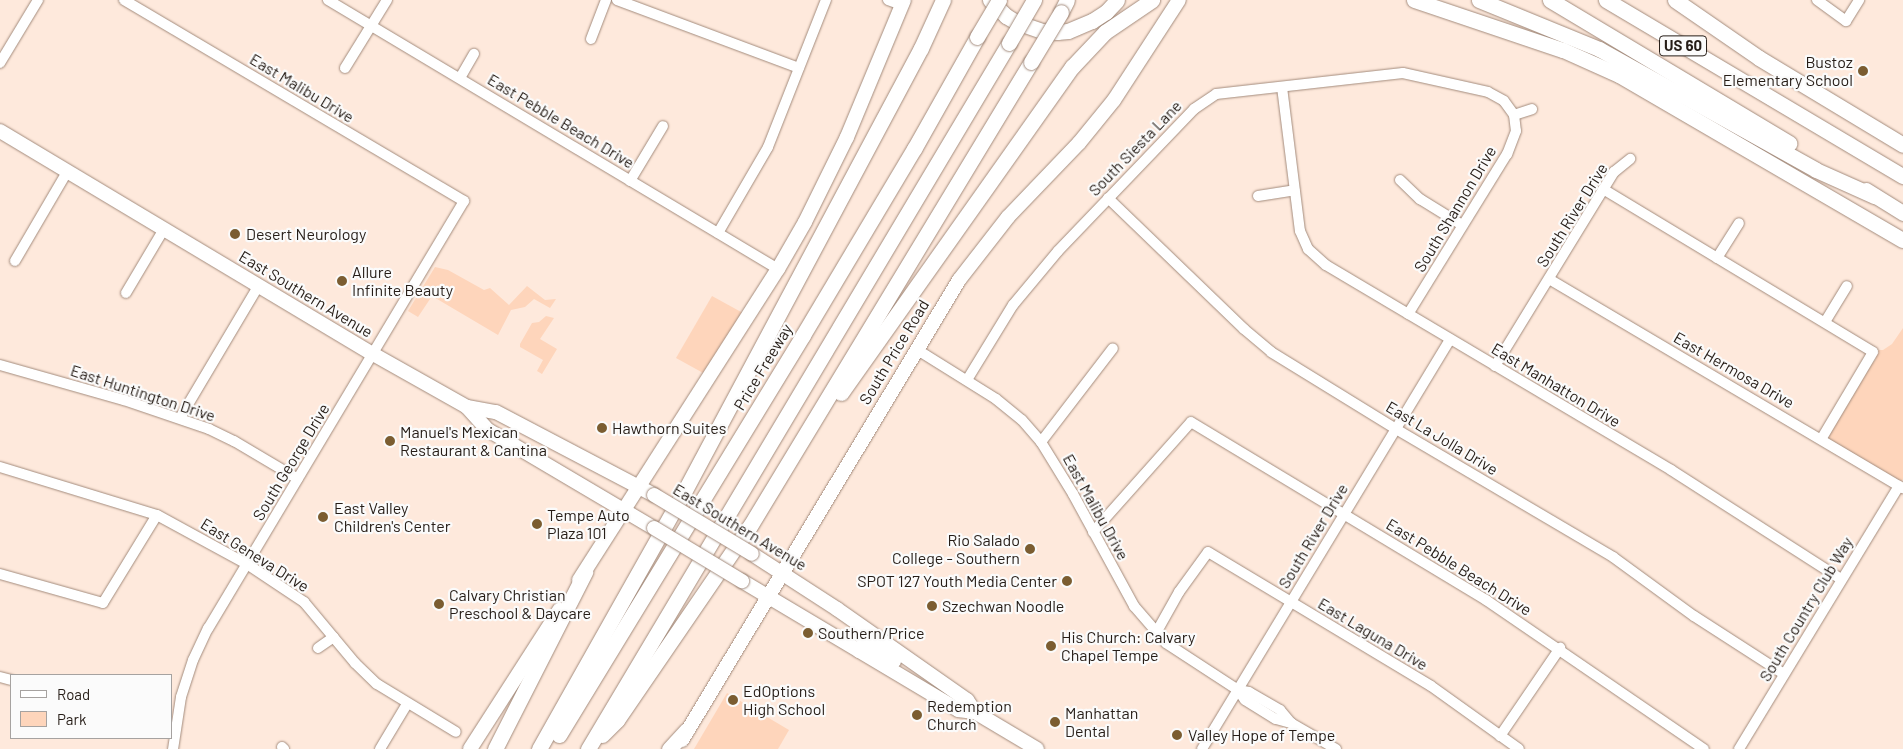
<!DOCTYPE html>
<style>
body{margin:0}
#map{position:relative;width:1903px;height:749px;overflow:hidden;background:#fee9dc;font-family:Barlow,sans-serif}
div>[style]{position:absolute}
.green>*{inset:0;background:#fed5bb}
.roads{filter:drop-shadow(0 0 1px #a38b7c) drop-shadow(0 0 1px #a38b7c)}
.minor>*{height:10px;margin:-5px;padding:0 5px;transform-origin:5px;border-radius:5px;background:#fff}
.major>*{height:14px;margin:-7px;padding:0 7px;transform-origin:7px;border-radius:7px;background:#fff}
.highway>*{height:15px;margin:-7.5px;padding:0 7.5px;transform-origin:7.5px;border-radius:7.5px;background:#fff}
.bridges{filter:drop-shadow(0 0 1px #a38b7c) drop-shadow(0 0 1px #a38b7c)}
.major-bridge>*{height:14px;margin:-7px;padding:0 7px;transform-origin:7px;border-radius:7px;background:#fff}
.highway-bridge>*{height:15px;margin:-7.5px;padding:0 7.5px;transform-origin:7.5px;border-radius:7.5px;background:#fff}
.dots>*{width:14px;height:14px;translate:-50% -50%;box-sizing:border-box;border:2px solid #fbfbfb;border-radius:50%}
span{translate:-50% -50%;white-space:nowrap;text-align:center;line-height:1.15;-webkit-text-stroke:4.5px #fbfbfb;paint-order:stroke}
.shield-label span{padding:1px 4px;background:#fbfbfb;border:1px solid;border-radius:4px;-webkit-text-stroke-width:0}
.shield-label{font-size:15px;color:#261d17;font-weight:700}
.poi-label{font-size:16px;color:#261d17}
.right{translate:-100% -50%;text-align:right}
.left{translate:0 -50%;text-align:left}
.street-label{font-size:16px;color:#261d17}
.legend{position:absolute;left:10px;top:674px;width:162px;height:65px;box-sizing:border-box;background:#fbfbfb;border:1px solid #a6a2a0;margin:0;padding:6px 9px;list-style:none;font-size:15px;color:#261d17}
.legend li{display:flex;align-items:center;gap:10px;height:25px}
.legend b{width:25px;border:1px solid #a6a2a0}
</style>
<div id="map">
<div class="green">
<div style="clip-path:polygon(435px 267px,448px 270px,484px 290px,490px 288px,509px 305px,527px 286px,545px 300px,556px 299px,550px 308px,534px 299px,525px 307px,511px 310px,498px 335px,432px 296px,418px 317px,408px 311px)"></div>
<div style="clip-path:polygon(712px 296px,743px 313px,705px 374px,676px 358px)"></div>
<div style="clip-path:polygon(546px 316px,554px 318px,540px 339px,557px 349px,542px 374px,537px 371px,543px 360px,520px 347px,520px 344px,532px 323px,539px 322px)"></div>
<div style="clip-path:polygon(1903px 328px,1903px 479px,1899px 486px,1822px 438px,1846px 397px,1876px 359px,1876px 350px,1883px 350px,1892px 344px)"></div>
<div style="clip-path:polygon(727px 693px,789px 730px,778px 749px,694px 749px)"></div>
</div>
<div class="roads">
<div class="minor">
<div style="left:124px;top:0;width:395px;rotate:30.6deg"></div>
<div style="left:464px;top:201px;width:498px;rotate:120.9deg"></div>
<div style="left:208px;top:628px;width:35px;rotate:115deg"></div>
<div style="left:193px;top:660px;width:39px;rotate:108deg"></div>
<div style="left:181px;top:697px;width:53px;rotate:98.7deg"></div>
<div style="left:328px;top:0;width:524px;rotate:30.87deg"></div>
<div style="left:617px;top:0;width:194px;rotate:20.5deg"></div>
<div style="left:888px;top:0;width:15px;rotate:20deg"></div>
<div style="left:1817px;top:0;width:36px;rotate:36deg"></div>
<div style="left:1846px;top:21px;width:25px;rotate:-58deg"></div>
<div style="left:591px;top:39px;width:42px;rotate:-69deg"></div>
<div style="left:0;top:63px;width:74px;rotate:-58.9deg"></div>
<div style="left:345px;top:68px;width:80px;rotate:-58.3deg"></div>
<div style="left:460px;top:78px;width:28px;rotate:-60deg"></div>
<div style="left:1282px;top:87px;width:145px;rotate:82.9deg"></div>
<div style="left:1300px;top:231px;width:20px;rotate:66deg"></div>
<div style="left:1308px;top:249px;width:24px;rotate:42deg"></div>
<div style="left:1326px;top:265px;width:401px;rotate:30.7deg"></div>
<div style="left:1671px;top:470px;width:202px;rotate:32.7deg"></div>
<div style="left:1514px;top:115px;width:19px;rotate:-18deg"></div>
<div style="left:1400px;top:180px;width:28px;rotate:44deg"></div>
<div style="left:1420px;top:199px;width:49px;rotate:31.8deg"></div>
<div style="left:630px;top:181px;width:64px;rotate:-59deg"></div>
<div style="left:1603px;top:189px;width:315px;rotate:31.1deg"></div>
<div style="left:1873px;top:352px;width:100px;rotate:120.7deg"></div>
<div style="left:1258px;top:196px;width:37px;rotate:-9deg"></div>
<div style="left:1108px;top:198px;width:189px;rotate:43.9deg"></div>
<div style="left:1244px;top:329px;width:35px;rotate:40deg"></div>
<div style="left:1271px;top:352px;width:147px;rotate:31.6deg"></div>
<div style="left:1396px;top:429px;width:252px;rotate:30.5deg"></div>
<div style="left:1613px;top:557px;width:100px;rotate:36.1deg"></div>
<div style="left:1694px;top:616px;width:107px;rotate:32.8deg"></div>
<div style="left:718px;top:233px;width:99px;rotate:-59.8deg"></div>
<div style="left:768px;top:147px;width:158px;rotate:-68.5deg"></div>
<div style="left:1717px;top:258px;width:41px;rotate:-57.8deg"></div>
<div style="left:15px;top:261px;width:103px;rotate:-59.7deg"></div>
<div style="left:1549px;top:279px;width:411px;rotate:30.6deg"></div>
<div style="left:126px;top:293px;width:74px;rotate:-59.3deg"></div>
<div style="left:1825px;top:322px;width:42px;rotate:-58.6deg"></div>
<div style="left:916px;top:349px;width:94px;rotate:32deg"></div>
<div style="left:996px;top:399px;width:33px;rotate:39deg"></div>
<div style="left:1022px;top:420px;width:29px;rotate:49deg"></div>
<div style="left:1041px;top:442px;width:61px;rotate:58.4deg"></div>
<div style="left:1073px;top:494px;width:128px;rotate:61.4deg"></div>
<div style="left:1134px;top:606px;width:49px;rotate:49.1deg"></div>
<div style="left:1166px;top:643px;width:86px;rotate:33.1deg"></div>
<div style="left:1238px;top:690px;width:11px;rotate:10deg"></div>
<div style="left:1249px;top:692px;width:36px;rotate:30deg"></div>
<div style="left:1280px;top:710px;width:17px;rotate:50deg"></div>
<div style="left:1291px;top:723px;width:52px;rotate:30deg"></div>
<div style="left:0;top:365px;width:129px;rotate:15.8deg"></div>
<div style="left:124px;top:400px;width:90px;rotate:18.8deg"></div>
<div style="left:209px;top:429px;width:28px;rotate:26deg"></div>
<div style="left:234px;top:441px;width:74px;rotate:30.7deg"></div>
<div style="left:1495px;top:366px;width:228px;rotate:-58.5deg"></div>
<div style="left:1614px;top:172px;width:21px;rotate:-39deg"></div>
<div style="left:967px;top:380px;width:88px;rotate:-58.5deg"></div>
<div style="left:1013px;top:305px;width:70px;rotate:-50.2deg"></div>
<div style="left:1058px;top:251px;width:197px;rotate:-46.2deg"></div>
<div style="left:1194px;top:109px;width:27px;rotate:-34deg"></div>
<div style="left:1216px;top:94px;width:188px;rotate:-6.4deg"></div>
<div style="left:1403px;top:73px;width:87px;rotate:12.6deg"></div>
<div style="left:1488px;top:92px;width:18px;rotate:29deg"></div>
<div style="left:1504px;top:101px;width:17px;rotate:54deg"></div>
<div style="left:1514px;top:115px;width:16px;rotate:83deg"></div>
<div style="left:1516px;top:131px;width:25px;rotate:111deg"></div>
<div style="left:1507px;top:154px;width:188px;rotate:121.7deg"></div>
<div style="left:180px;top:418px;width:155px;rotate:-59.3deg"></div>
<div style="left:1041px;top:442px;width:118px;rotate:-52.5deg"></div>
<div style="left:0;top:467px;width:164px;rotate:17deg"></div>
<div style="left:157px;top:515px;width:102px;rotate:28.6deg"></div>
<div style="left:247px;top:564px;width:69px;rotate:33.7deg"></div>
<div style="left:304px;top:602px;width:80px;rotate:50.1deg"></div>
<div style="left:355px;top:663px;width:30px;rotate:44deg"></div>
<div style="left:377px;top:684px;width:92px;rotate:31.3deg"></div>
<div style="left:1093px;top:532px;width:147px;rotate:-48.3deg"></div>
<div style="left:1191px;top:422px;width:345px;rotate:31.1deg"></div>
<div style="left:1486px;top:600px;width:264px;rotate:34.4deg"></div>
<div style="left:0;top:574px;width:107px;rotate:15.7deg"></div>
<div style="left:103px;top:603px;width:103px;rotate:-58.5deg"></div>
<div style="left:1156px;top:633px;width:47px;rotate:-60.7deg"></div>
<div style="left:1179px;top:592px;width:49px;rotate:-54.1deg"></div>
<div style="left:1208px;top:552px;width:260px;rotate:31deg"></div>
<div style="left:1431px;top:686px;width:108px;rotate:35.6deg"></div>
<div style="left:318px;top:648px;width:19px;rotate:-35deg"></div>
<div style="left:0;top:677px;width:11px;rotate:15deg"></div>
<div style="left:1238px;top:690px;width:12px;rotate:55deg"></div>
<div style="left:1245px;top:700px;width:36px;rotate:32deg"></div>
<div style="left:1276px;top:719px;width:16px;rotate:15deg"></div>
<div style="left:1500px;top:736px;width:107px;rotate:-55.7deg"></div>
<div style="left:282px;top:747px;width:3px;rotate:45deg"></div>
<div style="left:380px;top:749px;width:52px;rotate:-59deg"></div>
<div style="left:1202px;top:749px;width:479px;rotate:-58.8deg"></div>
<div style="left:1739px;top:749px;width:308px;rotate:-58.7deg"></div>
</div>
<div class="major">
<div style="left:0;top:131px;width:435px;rotate:30.9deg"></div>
<div style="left:373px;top:354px;width:108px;rotate:29.4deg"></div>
<div style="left:467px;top:407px;width:31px;rotate:48deg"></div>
<div style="left:488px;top:430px;width:193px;rotate:30.6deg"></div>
<div style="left:467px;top:407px;width:29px;rotate:10deg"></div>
<div style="left:496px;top:412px;width:178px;rotate:27.7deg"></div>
<div style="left:752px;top:554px;width:101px;rotate:32.9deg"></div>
<div style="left:837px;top:609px;width:159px;rotate:35deg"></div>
<div style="left:967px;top:700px;width:14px;rotate:56deg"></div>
<div style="left:579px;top:580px;width:369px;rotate:-57.4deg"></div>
<div style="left:778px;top:269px;width:54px;rotate:-60.1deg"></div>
<div style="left:805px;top:222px;width:95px;rotate:-63.7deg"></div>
<div style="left:847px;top:137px;width:148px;rotate:-67.4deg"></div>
<div style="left:742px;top:581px;width:252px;rotate:30.8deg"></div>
<div style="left:958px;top:710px;width:17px;rotate:7deg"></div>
<div style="left:975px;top:712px;width:72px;rotate:30.8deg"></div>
<div style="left:859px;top:651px;width:7px;rotate:-56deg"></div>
<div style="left:863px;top:645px;width:4px;rotate:-14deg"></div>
<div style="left:867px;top:644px;width:32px;rotate:32deg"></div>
<div style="left:682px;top:740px;width:537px;rotate:-58.94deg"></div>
<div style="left:959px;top:280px;width:80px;rotate:-52.1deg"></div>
<div style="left:1008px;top:217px;width:103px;rotate:-46.2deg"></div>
<div style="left:1079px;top:143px;width:55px;rotate:-50.9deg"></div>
<div style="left:1114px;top:100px;width:119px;rotate:-57deg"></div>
<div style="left:470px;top:749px;width:166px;rotate:-57.3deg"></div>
</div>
<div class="highway">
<div style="left:990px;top:0;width:23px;rotate:45deg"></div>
<div style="left:1006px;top:16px;width:12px;rotate:31deg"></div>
<div style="left:1016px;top:22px;width:28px;rotate:19deg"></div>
<div style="left:1042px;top:31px;width:15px;rotate:4deg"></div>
<div style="left:1057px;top:32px;width:11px;rotate:-5deg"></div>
<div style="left:1068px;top:31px;width:26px;rotate:-23deg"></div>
<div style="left:1092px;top:21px;width:17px;rotate:-33deg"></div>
<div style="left:1106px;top:12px;width:16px;rotate:-47deg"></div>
<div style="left:1414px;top:0;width:157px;rotate:18.6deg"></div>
<div style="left:1563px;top:50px;width:61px;rotate:24.1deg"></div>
<div style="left:1619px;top:75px;width:328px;rotate:30.2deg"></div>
<div style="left:1479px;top:0;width:130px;rotate:22.2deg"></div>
<div style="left:1599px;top:49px;width:248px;rotate:29.1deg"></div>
<div style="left:1816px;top:170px;width:64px;rotate:24.1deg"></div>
<div style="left:1550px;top:0;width:279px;rotate:30.9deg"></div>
<div style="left:1606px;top:0;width:345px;rotate:30.7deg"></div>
<div style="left:1675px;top:0;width:102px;rotate:34.6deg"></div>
<div style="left:1759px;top:58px;width:168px;rotate:31.1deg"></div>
<div style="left:1061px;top:12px;width:13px;rotate:-63deg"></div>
<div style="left:1866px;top:190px;width:44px;rotate:31.9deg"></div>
<div style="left:841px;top:393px;width:400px;rotate:-54.7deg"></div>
<div style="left:1072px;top:67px;width:48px;rotate:-46.7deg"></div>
<div style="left:1105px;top:32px;width:57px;rotate:-34.2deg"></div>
<div style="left:559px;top:735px;width:469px;rotate:-58.6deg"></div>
<div style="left:803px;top:335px;width:217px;rotate:-59.2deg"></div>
<div style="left:914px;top:149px;width:129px;rotate:-60.6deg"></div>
<div style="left:602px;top:735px;width:21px;rotate:-45deg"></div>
<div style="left:617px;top:720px;width:235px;rotate:-55.6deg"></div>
<div style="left:750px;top:526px;width:542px;rotate:-58.8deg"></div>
<div style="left:495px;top:749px;width:199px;rotate:-63deg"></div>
<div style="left:539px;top:749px;width:295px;rotate:-60.6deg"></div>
<div style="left:684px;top:492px;width:503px;rotate:-61.91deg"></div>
<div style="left:921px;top:48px;width:53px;rotate:-65.4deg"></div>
<div style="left:588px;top:749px;width:822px;rotate:-59.19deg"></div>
<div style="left:669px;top:749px;width:26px;rotate:-47deg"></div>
</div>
</div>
<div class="bridges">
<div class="major-bridge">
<div style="left:654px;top:495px;width:114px;rotate:31deg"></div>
<div style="left:654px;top:528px;width:103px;rotate:31.1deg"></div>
</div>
<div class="highway-bridge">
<div style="left:977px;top:37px;width:43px;rotate:-59.3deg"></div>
<div style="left:1009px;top:43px;width:50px;rotate:-59.8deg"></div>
<div style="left:1031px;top:62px;width:58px;rotate:-59deg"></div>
</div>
</div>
<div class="dots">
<div style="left:1863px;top:71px;background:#7b5d31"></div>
<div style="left:235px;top:234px;background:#7b5d31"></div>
<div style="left:342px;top:281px;background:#7b5d31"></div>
<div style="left:602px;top:428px;background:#7b5d31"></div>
<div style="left:390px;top:441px;background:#7b5d31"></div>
<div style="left:323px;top:517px;background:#7b5d31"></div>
<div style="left:537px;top:524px;background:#7b5d31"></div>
<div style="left:1030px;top:549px;background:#7b5d31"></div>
<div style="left:1067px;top:581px;background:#7b5d31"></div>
<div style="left:439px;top:604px;background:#7b5d31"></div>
<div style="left:932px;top:606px;background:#7b5d31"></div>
<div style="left:808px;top:633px;background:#7b5d31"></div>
<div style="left:1051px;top:646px;background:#7b5d31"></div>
<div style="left:733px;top:700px;background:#7b5d31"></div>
<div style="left:917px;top:715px;background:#7b5d31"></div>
<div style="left:1055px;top:722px;background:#7b5d31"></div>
<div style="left:1177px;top:735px;background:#7b5d31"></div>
</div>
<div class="shield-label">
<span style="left:1683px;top:46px">US 60</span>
</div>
<div class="poi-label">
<span class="right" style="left:1853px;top:71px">Bustoz<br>Elementary School</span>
<span class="left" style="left:246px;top:234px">Desert Neurology</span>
<span class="left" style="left:352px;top:281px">Allure<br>Infinite Beauty</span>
<span class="left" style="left:612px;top:428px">Hawthorn Suites</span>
<span class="left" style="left:400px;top:441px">Manuel's Mexican<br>Restaurant &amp; Cantina</span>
<span class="left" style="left:334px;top:517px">East Valley<br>Children's Center</span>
<span class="left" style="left:547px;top:524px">Tempe Auto<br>Plaza 101</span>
<span class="right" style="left:1020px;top:549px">Rio Salado<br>College - Southern</span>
<span class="right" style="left:1057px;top:581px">SPOT 127 Youth Media Center</span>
<span class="left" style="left:449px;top:604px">Calvary Christian<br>Preschool &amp; Daycare</span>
<span class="left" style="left:942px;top:606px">Szechwan Noodle</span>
<span class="left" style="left:818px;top:633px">Southern/Price</span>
<span class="left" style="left:1061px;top:646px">His Church: Calvary<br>Chapel Tempe</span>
<span class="left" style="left:743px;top:700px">EdOptions<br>High School</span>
<span class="left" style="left:927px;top:715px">Redemption<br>Church</span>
<span class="left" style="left:1065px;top:722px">Manhattan<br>Dental</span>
<span class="left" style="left:1188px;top:735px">Valley Hope of Tempe</span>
</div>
<div class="street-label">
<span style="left:302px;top:88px;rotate:31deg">East Malibu Drive</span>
<span style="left:561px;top:121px;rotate:31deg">East Pebble Beach Drive</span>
<span style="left:1135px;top:148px;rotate:-46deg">South Siesta Lane</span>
<span style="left:1455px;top:209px;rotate:-59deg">South Shannon Drive</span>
<span style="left:1572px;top:215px;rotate:-58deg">South River Drive</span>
<span style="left:306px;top:294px;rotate:31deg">East Southern Avenue</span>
<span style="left:894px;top:352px;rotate:-59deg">South Price Road</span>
<span style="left:763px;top:367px;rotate:-59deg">Price Freeway</span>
<span style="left:1734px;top:370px;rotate:30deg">East Hermosa Drive</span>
<span style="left:1556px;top:385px;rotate:31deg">East Manhatton Drive</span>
<span style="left:143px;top:393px;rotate:18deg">East Huntington Drive</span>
<span style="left:1442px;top:438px;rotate:31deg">East La Jolla Drive</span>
<span style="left:291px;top:462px;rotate:-59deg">South George Drive</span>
<span style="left:1096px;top:507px;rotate:61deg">East Malibu Drive</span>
<span style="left:740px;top:527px;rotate:31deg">East Southern Avenue</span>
<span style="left:1313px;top:536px;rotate:-59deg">South River Drive</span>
<span style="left:255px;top:555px;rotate:32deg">East Geneva Drive</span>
<span style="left:1459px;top:567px;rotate:32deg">East Pebble Beach Drive</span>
<span style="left:1806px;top:609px;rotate:-59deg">South Country Club Way</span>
<span style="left:1373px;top:634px;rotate:31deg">East Laguna Drive</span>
</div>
<ul class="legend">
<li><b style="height:6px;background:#fff"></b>Road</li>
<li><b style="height:14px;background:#fed5bb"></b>Park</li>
</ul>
</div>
